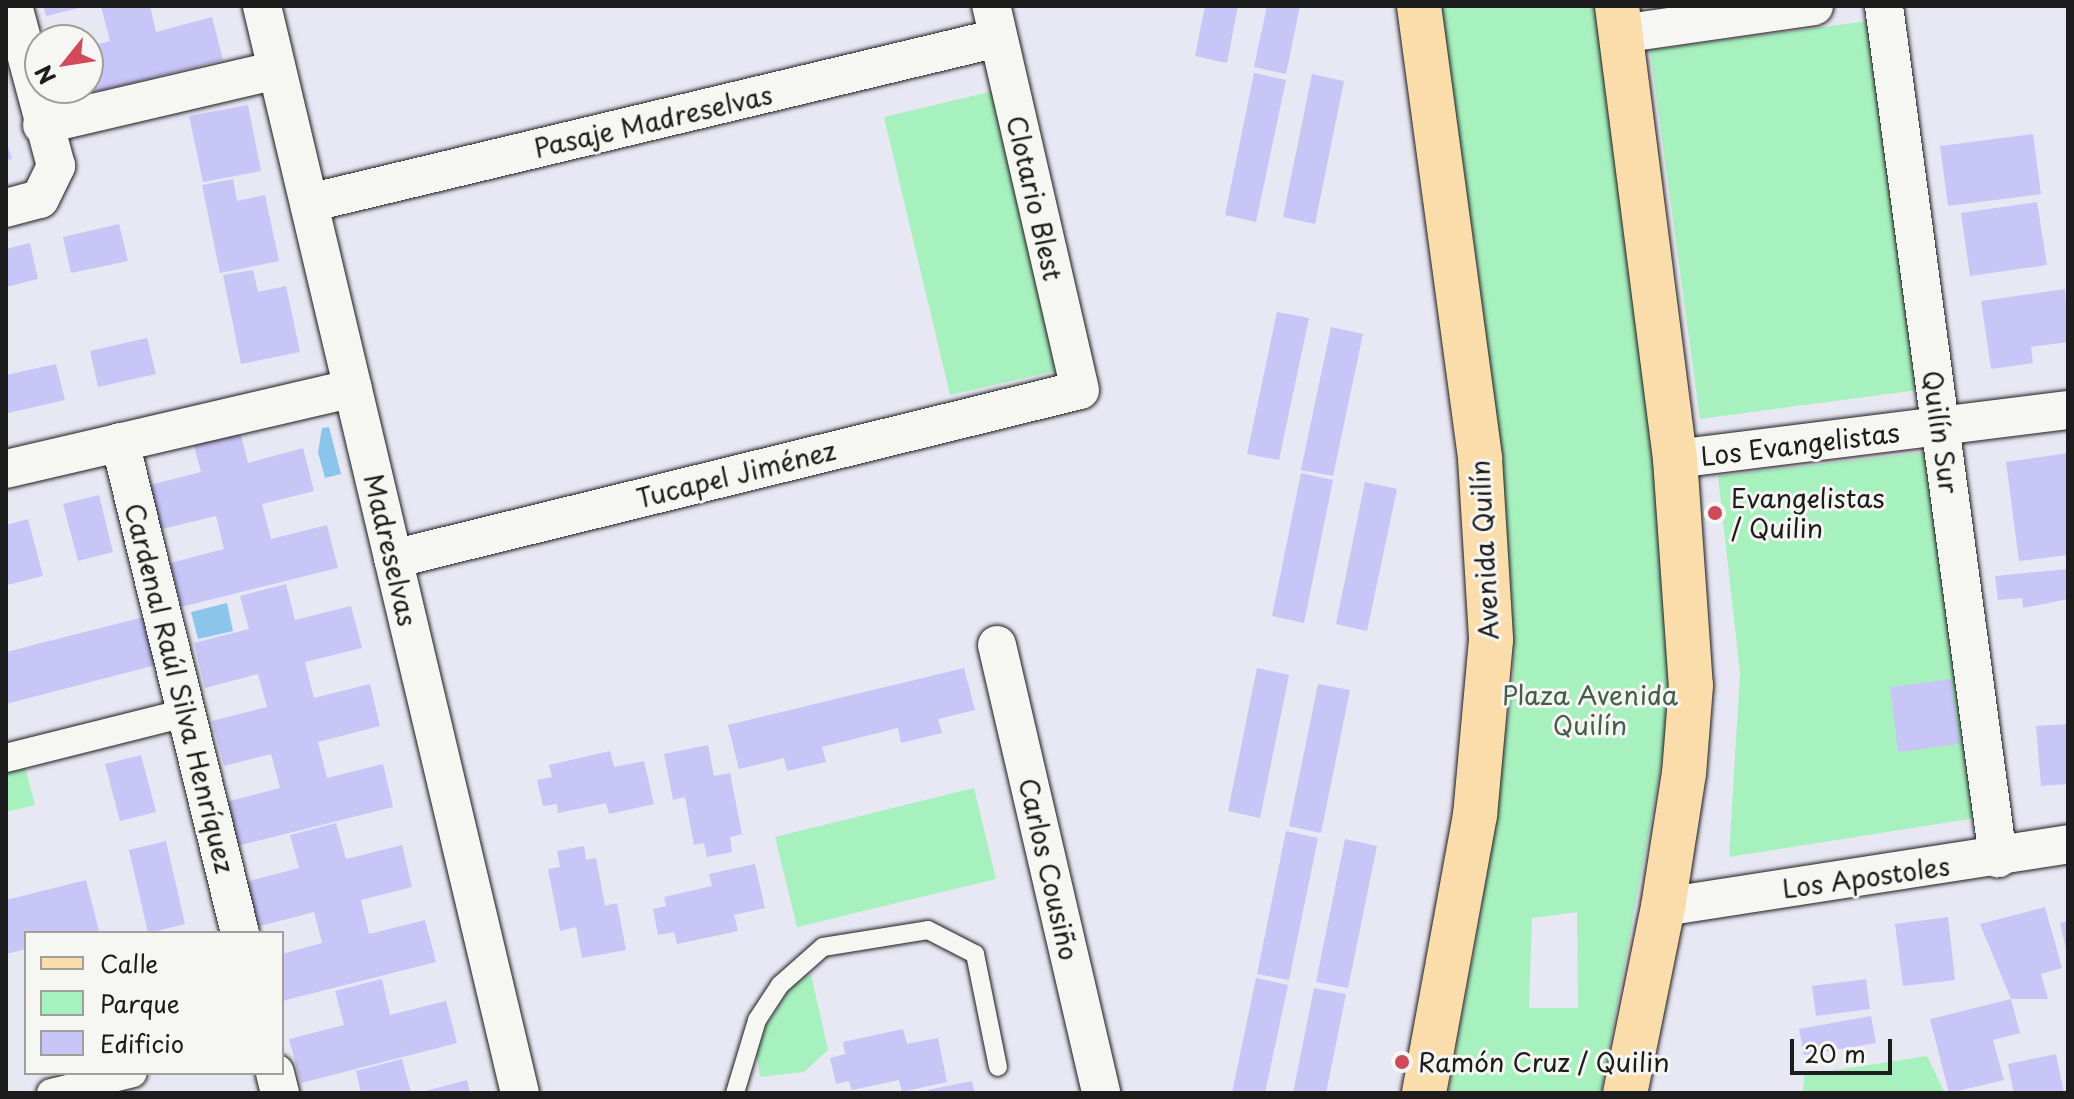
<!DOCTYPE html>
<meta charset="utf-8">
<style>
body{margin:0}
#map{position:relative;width:2074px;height:1099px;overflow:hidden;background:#e8e7f4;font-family:"Playpen Sans",sans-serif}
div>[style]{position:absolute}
.green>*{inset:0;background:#a7f1bf}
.water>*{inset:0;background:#8cc5eb}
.building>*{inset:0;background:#c8c5f7}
.roads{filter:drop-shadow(0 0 2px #1c1c1c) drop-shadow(0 0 2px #1c1c1c)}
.service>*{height:18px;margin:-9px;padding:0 9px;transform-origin:9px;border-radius:9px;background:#f6f6f2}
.pedestrian>*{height:28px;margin:-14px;padding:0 14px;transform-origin:14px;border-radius:14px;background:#f6f6f2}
.minor>*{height:38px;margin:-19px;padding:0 19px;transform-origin:19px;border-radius:19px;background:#f6f6f2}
.primary>*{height:44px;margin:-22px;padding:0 22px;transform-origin:22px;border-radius:22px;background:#fbddab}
.dots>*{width:22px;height:22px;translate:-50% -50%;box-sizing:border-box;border:4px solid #f6f6f2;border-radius:50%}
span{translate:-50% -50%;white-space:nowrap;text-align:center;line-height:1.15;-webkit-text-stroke:6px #f6f6f2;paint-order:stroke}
.street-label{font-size:26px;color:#1c1c1c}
.poi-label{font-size:26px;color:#1c1c1c}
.left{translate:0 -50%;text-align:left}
.park-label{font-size:26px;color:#465c4d}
.frame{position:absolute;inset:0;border:8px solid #1c1c1c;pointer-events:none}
.legend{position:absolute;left:24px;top:931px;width:260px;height:144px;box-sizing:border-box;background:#f6f6f2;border:2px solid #9f9f9c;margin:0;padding:10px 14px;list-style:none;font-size:24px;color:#1c1c1c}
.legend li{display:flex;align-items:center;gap:16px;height:40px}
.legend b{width:40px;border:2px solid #9f9f9c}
.north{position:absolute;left:24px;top:24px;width:80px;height:80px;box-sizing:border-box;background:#f6f6f2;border:2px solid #9f9f9c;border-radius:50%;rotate:240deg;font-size:22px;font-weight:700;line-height:32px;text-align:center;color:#1c1c1c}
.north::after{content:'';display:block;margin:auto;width:28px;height:36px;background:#d1495b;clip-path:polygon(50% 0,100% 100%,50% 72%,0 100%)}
.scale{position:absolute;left:1790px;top:1039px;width:102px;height:36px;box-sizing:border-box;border:4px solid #1c1c1c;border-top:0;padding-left:10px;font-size:24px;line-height:28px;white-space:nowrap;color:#1c1c1c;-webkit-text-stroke:6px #f6f6f2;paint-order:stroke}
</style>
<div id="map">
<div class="green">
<div style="clip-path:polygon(evenodd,1441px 6px,1596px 6px,1658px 461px,1672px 705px,1601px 1093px,1448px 1093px,1480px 919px,1513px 679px,1512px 593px,1483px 308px,1441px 6px,1577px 912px,1578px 1008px,1529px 1008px,1532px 918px,1577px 912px)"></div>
<div style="clip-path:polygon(1868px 21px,1918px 390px,1700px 419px,1650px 50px)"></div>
<div style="clip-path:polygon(993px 91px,1060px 370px,950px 395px,884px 117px)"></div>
<div style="clip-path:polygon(1934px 451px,1976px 818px,1729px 857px,1740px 673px,1718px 476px)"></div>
<div style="clip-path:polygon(21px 751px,35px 805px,6px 812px,6px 755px)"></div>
<div style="clip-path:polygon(974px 788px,996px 879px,797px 927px,775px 837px)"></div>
<div style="clip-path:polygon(811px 974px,828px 1050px,804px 1072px,760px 1077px,757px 1054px,766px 1026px,792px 986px)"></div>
<div style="clip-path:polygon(1927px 1056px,1945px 1093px,1803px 1093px,1804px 1075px)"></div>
</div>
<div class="water">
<div style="clip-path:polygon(329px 427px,341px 474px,325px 478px,318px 452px,322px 428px)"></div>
<div style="clip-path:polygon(227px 603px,233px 631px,198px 639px,191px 612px)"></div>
</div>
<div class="building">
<div style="clip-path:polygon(43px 6px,83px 6px,83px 7px,46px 16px)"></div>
<div style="clip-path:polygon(150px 6px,156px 32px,212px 17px,223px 60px,67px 99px,64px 88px,88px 88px,88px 47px,110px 41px,101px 7px)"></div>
<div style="clip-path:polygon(1205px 6px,1238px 6px,1227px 63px,1195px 56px)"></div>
<div style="clip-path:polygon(1267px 6px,1300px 6px,1286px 74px,1254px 67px)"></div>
<div style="clip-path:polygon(1254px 73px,1286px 80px,1256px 222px,1225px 215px)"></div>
<div style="clip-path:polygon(1312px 74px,1344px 81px,1315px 224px,1283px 217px)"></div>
<div style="clip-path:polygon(248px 105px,261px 171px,203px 182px,189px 116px)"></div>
<div style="clip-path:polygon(2033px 134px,2041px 194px,1948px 206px,1940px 146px)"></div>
<div style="clip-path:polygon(6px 140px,12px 159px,6px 160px)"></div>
<div style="clip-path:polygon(233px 179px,237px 201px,265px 195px,279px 261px,220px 273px,202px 185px)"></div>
<div style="clip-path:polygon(2037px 202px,2047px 265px,1970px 276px,1961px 213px)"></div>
<div style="clip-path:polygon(119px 224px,128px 261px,71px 273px,63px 237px)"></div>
<div style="clip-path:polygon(30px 243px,38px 279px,6px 287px,6px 249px)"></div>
<div style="clip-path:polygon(253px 270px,258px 292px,286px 286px,300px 352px,241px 364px,223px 275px)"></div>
<div style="clip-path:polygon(2065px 289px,2068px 342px,2031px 347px,2033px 363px,1991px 369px,1981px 301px)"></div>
<div style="clip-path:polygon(1277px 312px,1309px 318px,1279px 460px,1247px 454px)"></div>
<div style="clip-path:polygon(1331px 327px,1363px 334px,1333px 476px,1301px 470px)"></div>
<div style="clip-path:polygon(147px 338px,156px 374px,98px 387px,90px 351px)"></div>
<div style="clip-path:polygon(56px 364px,65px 400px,8px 413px,6px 375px)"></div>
<div style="clip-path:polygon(239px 427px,248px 463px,303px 448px,314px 491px,262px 504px,271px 539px,327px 525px,338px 568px,181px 607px,170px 563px,224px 549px,216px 516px,158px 530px,146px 486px,201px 472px,192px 439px)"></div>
<div style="clip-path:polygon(2068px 453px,2068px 555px,2019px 561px,2006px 462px)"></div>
<div style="clip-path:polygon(1301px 473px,1333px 480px,1304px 623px,1272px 616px)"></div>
<div style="clip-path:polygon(1365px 482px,1397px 489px,1367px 631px,1336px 624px)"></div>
<div style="clip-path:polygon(99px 495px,113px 552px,78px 561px,63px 504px)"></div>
<div style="clip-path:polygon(28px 519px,43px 576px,7px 585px,6px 525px)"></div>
<div style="clip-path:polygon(2068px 569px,2068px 599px,2023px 608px,2022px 598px,1998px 600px,1995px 576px)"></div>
<div style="clip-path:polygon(286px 584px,295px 620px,351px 606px,362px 648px,305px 662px,314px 698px,370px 684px,380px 726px,318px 742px,327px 778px,383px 764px,393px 807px,237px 846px,226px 802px,280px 788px,271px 754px,224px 766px,212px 721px,267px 707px,258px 674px,205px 688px,194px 643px,249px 629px,240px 596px)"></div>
<div style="clip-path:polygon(144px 617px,156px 665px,6px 704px,6px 652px)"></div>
<div style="clip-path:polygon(964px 668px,975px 710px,938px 719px,942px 733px,901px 743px,898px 728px,822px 747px,826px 762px,787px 771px,784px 758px,739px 769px,728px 725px)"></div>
<div style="clip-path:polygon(1257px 668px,1289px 675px,1260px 818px,1228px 811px)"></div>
<div style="clip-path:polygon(1951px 679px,1960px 744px,1898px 752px,1890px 687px)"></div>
<div style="clip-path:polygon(1318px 684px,1350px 690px,1321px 833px,1289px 826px)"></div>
<div style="clip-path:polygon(2068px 724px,2068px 784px,2041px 786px,2036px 726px)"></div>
<div style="clip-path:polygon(708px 745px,714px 776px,730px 773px,742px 834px,730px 837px,732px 852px,707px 857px,704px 843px,694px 845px,685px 797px,673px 800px,664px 754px)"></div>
<div style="clip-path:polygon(610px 751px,614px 767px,644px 761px,654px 804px,609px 814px,606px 803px,558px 813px,557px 804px,543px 806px,537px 780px,552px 777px,549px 765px)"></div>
<div style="clip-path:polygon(141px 755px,156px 812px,120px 821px,105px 764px)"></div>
<div style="clip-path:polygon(336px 823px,346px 859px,402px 845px,412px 887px,361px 900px,369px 934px,425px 920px,436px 962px,282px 1001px,282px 954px,322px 943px,314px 912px,256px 927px,245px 882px,299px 868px,290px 835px)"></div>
<div style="clip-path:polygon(1286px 831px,1318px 838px,1289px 980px,1257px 974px)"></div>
<div style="clip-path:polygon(1345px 839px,1377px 846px,1348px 988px,1316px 982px)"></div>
<div style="clip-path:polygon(166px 841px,185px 924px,148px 933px,129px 850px)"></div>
<div style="clip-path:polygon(584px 846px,586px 860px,596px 858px,605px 906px,617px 903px,626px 950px,582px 958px,576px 927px,560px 931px,548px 869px,560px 867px,557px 851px)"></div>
<div style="clip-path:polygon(755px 864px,765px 908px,734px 915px,738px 931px,677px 944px,674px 932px,658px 935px,653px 909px,666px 906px,664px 897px,712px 886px,709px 874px)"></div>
<div style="clip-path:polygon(86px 880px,99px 931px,26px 933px,26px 949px,6px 954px,6px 900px)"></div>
<div style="clip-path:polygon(2045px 907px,2062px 968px,2041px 974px,2048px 999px,2011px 999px,1980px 924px)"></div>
<div style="clip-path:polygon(1948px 917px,1955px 980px,1903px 986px,1895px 924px)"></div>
<div style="clip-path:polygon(2068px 921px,2068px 954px,2067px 954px,2060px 923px)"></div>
<div style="clip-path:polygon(1256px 978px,1288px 985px,1265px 1093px,1232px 1093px)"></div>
<div style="clip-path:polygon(382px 979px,390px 1015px,446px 1001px,457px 1043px,301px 1083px,289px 1039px,344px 1025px,335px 991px)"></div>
<div style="clip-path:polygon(1866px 979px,1870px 1009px,1816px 1016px,1812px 986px)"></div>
<div style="clip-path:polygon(1314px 988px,1346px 994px,1326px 1093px,1293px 1093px)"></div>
<div style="clip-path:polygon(2011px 999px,2020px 1033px,1993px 1040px,2004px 1080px,1949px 1093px,1930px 1019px)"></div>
<div style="clip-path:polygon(1871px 1016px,1876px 1043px,1804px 1055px,1799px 1029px)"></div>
<div style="clip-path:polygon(903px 1029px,907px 1044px,938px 1038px,947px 1082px,902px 1092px,899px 1080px,852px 1090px,849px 1081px,836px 1084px,830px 1058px,845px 1054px,843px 1042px)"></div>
<div style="clip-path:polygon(2056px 1054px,2064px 1093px,2014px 1093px,2008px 1064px)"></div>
<div style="clip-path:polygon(402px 1059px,411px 1093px,361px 1093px,356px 1071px)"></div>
<div style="clip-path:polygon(467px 1080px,470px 1093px,422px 1093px,422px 1092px)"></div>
<div style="clip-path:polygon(972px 1081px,975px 1093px,929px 1093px,928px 1090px)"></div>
</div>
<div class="roads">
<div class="service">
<div style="left:735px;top:1093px;width:76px;rotate:-73.2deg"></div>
<div style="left:757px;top:1020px;width:42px;rotate:-56.7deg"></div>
<div style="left:780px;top:985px;width:57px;rotate:-41.5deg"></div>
<div style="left:823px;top:947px;width:106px;rotate:-9.2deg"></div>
<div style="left:928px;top:930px;width:53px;rotate:27.1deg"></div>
<div style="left:975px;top:954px;width:115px;rotate:78.5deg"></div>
</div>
<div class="pedestrian">
<div style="left:6px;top:758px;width:185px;rotate:-14.1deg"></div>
<div style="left:51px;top:1093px;width:84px;rotate:-13.7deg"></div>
</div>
<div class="minor">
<div style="left:262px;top:6px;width:1117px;rotate:76.65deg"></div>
<div style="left:1884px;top:6px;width:860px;rotate:82.38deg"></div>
<div style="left:1620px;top:34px;width:196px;rotate:-8.2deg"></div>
<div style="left:42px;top:125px;width:241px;rotate:-13.2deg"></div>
<div style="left:309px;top:203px;width:708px;rotate:-13.47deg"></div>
<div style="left:6px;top:208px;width:35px;rotate:-15deg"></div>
<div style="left:40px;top:199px;width:37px;rotate:-64deg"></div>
<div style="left:56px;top:166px;width:166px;rotate:-105deg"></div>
<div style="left:120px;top:442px;width:505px;rotate:76.27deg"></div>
<div style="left:1675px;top:459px;width:396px;rotate:-7.1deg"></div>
<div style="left:6px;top:469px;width:356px;rotate:-13.1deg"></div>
<div style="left:393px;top:559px;width:707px;rotate:-13.82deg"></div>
<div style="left:1080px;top:390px;width:394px;rotate:-103deg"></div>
<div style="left:997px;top:645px;width:460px;rotate:76.9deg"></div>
<div style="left:1663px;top:907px;width:410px;rotate:-8.8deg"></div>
<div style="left:275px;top:1073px;width:21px;rotate:76deg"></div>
</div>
<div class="primary">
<div style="left:1419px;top:6px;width:456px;rotate:82.3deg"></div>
<div style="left:1480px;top:458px;width:182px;rotate:86.5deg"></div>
<div style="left:1491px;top:640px;width:176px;rotate:95.2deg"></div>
<div style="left:1475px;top:815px;width:283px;rotate:100.4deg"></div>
<div style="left:1617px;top:6px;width:457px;rotate:82.7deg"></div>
<div style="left:1675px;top:459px;width:227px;rotate:86deg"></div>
<div style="left:1691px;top:685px;width:88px;rotate:94.5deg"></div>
<div style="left:1684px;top:773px;width:136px;rotate:98.9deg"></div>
<div style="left:1663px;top:907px;width:190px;rotate:101.5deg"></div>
</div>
</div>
<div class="dots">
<div style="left:1715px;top:513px;background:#d1495b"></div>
<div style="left:1402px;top:1062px;background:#d1495b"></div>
</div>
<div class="street-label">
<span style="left:653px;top:121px;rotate:-13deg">Pasaje Madreselvas</span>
<span style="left:1035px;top:198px;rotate:77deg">Clotario Blest</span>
<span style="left:1941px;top:432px;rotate:82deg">Quilín Sur</span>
<span style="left:1800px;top:444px;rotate:-7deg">Los Evangelistas</span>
<span style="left:736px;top:474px;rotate:-14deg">Tucapel Jiménez</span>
<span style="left:391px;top:550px;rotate:77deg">Madreselvas</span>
<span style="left:1484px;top:550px;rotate:-93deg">Avenida Quilín</span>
<span style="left:180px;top:688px;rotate:76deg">Cardenal Raúl Silva Henríquez</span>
<span style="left:1049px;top:869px;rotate:77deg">Carlos Cousiño</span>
<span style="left:1866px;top:877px;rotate:-8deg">Los Apostoles</span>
</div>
<div class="poi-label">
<span class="left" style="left:1731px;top:513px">Evangelistas<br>/ Quilin</span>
<span class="left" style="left:1418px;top:1062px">Ramón Cruz / Quilin</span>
</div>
<div class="park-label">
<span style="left:1590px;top:710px">Plaza Avenida<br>Quilín</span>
</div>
<div class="frame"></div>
<ul class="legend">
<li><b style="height:10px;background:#fbddab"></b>Calle</li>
<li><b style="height:22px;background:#a7f1bf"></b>Parque</li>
<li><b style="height:22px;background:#c8c5f7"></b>Edificio</li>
</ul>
<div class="north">N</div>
<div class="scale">20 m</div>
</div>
